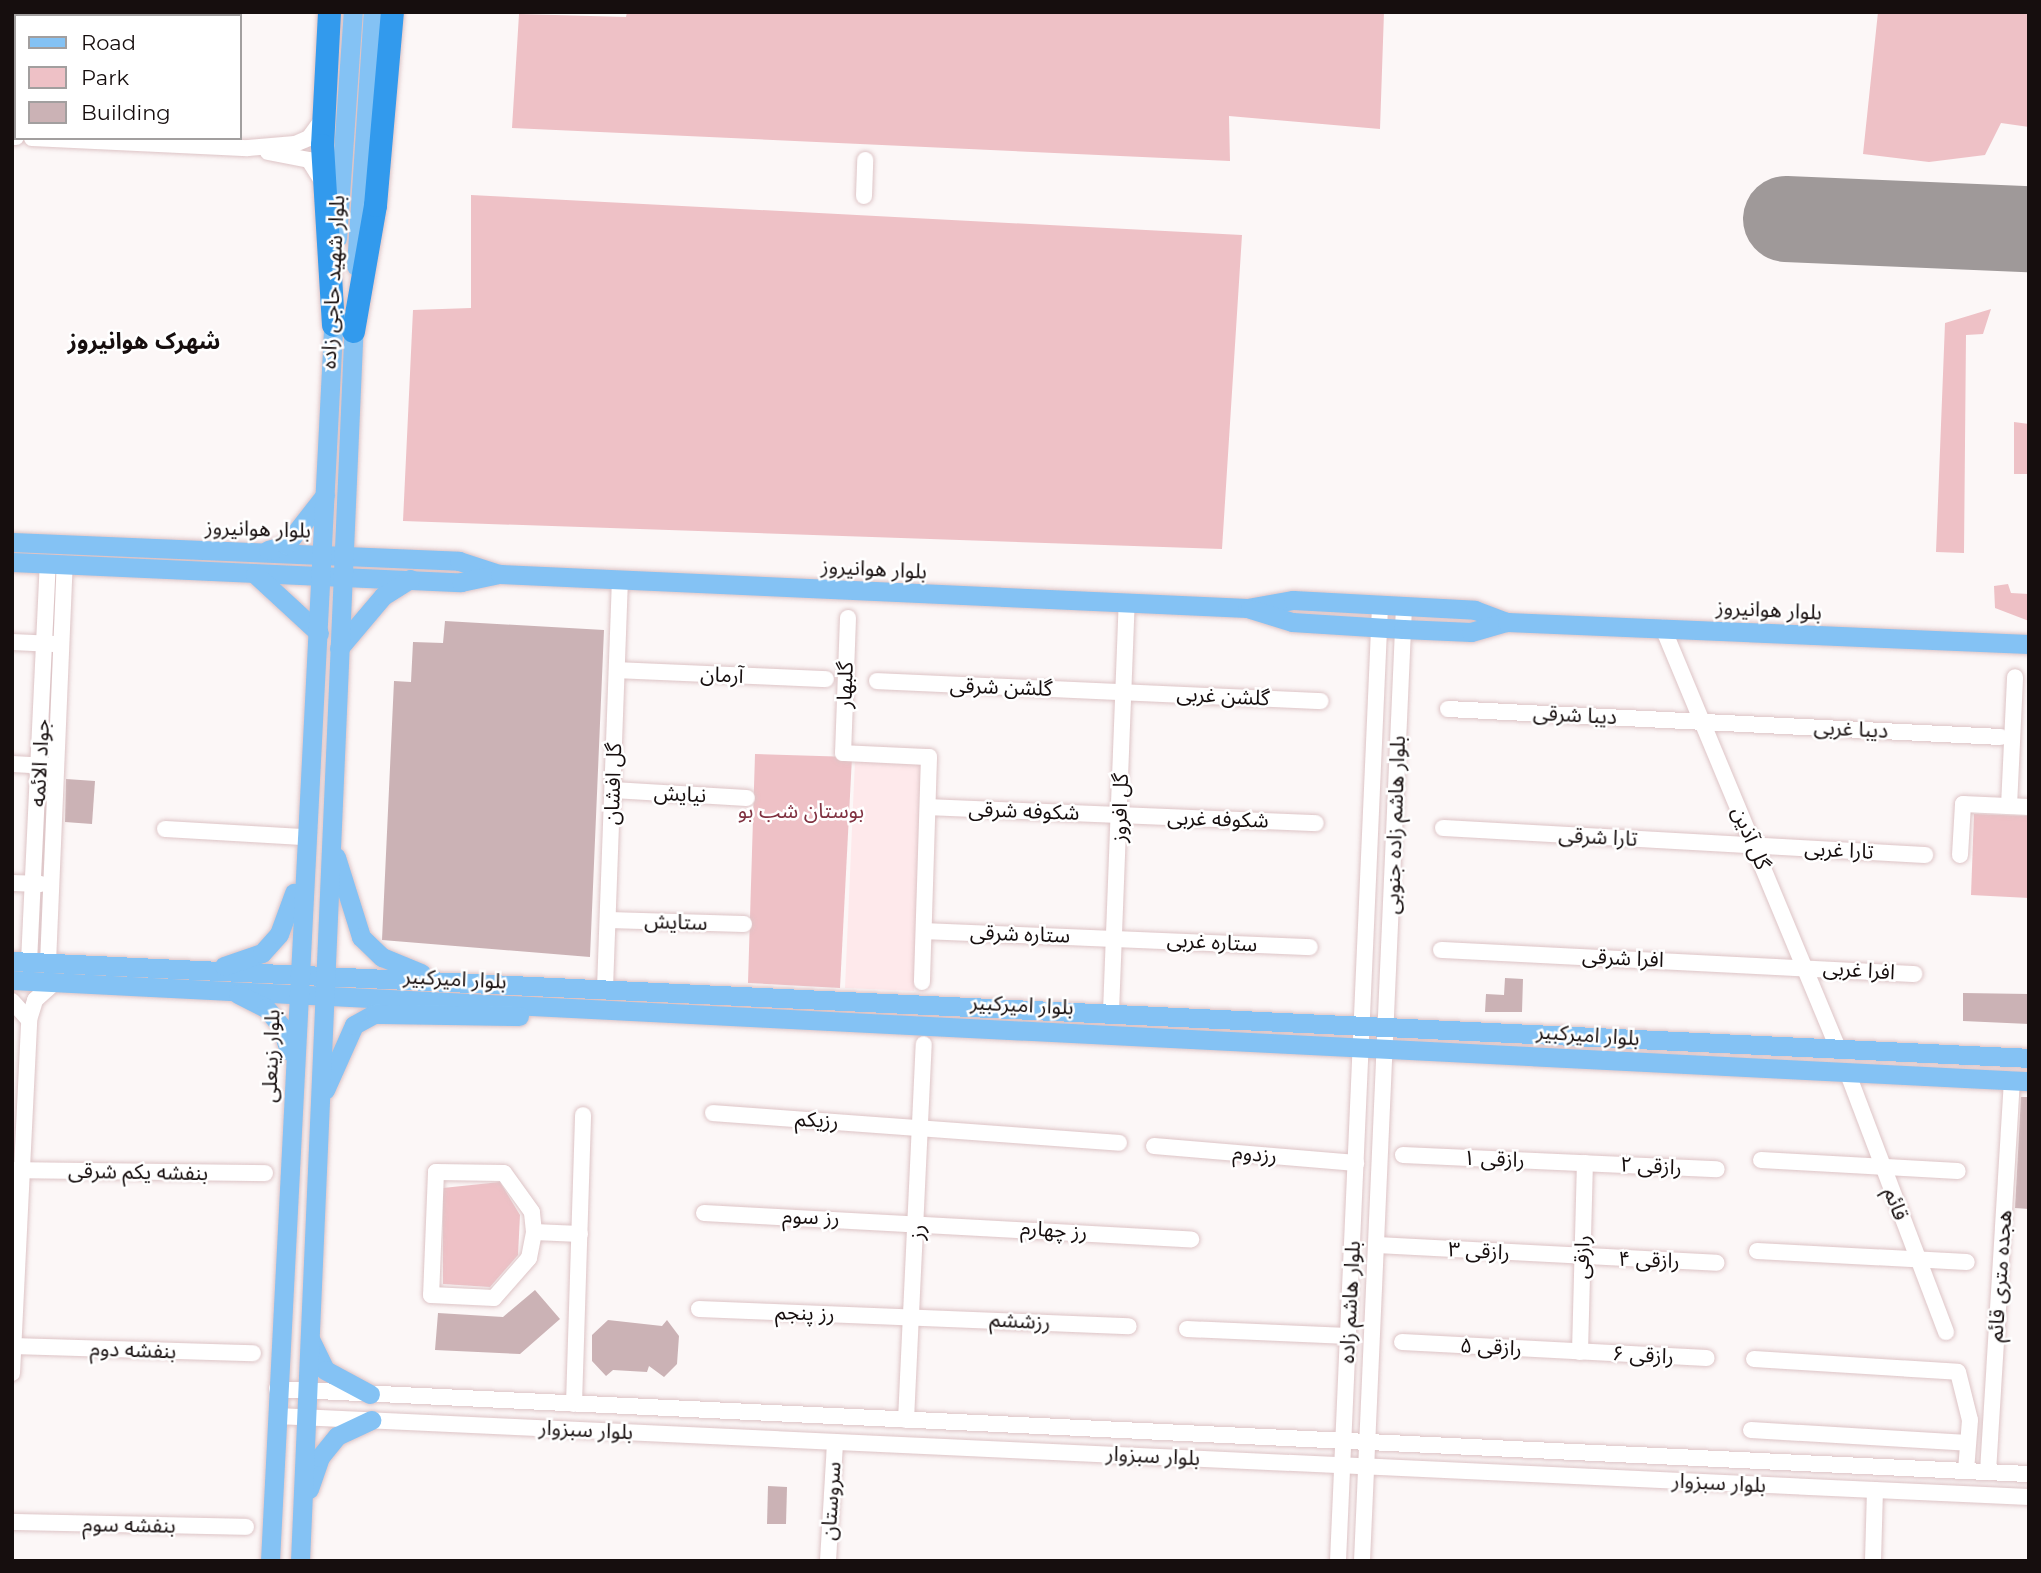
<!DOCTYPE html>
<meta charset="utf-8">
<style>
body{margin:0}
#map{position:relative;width:2041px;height:1573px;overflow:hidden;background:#fcf7f7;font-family:Montserrat,"Noto Sans Arabic",sans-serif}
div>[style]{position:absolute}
.built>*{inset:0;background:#fee9eb}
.green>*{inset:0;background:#eec1c6}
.runway>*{height:86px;margin:-43px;padding:0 43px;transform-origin:43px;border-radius:43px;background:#9f9999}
.building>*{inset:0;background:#cbb2b5}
.roads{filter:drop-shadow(0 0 2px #ddc4c6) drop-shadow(0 0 2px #ddc4c6)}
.minor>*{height:16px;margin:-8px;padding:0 8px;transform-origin:8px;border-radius:8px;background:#fff}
.major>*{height:19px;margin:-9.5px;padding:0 9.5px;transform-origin:9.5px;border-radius:9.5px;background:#84c2f4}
.highway>*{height:23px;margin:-11.5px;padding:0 11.5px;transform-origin:11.5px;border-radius:11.5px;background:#329aed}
span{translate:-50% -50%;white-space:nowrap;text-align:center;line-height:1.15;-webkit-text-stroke:5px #fff;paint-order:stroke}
.street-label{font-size:21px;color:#160e0e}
.park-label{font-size:21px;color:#803241}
.neighbourhood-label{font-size:23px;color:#160e0e;font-weight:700}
.frame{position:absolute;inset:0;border:14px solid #160e0e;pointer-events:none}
.legend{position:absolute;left:14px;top:14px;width:228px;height:126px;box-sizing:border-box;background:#fff;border:2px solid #a29f9f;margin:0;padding:9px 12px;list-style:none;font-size:21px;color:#160e0e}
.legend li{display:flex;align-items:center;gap:14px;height:35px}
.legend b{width:35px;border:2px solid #a29f9f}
</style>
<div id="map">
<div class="built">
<div style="clip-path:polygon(855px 760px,923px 762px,914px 991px,845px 988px)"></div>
</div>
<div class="green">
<div style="clip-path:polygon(627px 12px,1384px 12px,1380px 129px,1229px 116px,1230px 161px,512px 128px,519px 14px,626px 17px)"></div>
<div style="clip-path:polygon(1878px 12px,2029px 12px,2029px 127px,2001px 123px,1985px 155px,1929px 162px,1863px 154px)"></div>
<div style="clip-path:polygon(471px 195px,1242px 235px,1222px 549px,403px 521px,413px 310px,471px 308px)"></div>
<div style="clip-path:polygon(1991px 309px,1983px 334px,1966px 335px,1964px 553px,1936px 552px,1945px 323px)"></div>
<div style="clip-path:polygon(2014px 422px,2029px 424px,2029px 474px,2014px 474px)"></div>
<div style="clip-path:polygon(2008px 584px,2011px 593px,2029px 594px,2029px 621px,1995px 608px,1994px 586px)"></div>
<div style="clip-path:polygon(755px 754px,852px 757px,840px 988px,748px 983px)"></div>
<div style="clip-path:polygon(1974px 814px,2029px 816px,2029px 898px,1971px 895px)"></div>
<div style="clip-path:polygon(500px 1182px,520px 1215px,518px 1255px,490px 1287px,443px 1284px,443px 1188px)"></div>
</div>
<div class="runway">
<div style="left:1786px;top:219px;width:243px;rotate:2.4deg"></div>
</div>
<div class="building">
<div style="clip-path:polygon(445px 621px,604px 630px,590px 957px,382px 940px,394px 681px,411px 682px,413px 642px,443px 643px)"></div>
<div style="clip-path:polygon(66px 779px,95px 781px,92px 824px,65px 822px)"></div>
<div style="clip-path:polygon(1505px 978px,1523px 979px,1522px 1012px,1485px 1012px,1486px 994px,1504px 995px)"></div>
<div style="clip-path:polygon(1963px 993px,2029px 994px,2029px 1024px,1963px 1021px)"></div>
<div style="clip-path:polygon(2021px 1097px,2029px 1097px,2029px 1209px,2015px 1208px)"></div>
<div style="clip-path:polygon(535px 1290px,560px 1319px,520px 1354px,435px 1350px,438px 1313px,503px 1317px)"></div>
<div style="clip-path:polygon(608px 1320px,662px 1326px,667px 1320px,679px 1336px,677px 1364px,664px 1377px,649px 1366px,647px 1372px,613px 1370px,606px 1376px,592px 1361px,592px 1335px)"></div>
<div style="clip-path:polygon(768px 1486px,787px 1487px,786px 1524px,767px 1524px)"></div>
</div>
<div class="roads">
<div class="minor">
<div style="left:12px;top:137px;width:4px"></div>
<div style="left:32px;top:138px;width:216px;rotate:2.7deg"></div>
<div style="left:248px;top:148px;width:47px;rotate:-4.9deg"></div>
<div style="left:295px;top:144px;width:15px;rotate:-23deg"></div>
<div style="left:309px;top:138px;width:22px;rotate:-54deg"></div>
<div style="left:268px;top:152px;width:42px;rotate:11deg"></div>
<div style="left:309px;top:160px;width:22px;rotate:58deg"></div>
<div style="left:864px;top:196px;width:36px;rotate:-88deg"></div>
<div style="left:848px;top:618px;width:135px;rotate:92.1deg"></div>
<div style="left:843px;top:753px;width:86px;rotate:2.7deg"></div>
<div style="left:929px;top:757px;width:225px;rotate:91.8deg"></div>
<div style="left:1663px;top:628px;width:455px;rotate:67.4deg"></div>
<div style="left:12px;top:642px;width:42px;rotate:2.7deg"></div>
<div style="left:617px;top:670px;width:209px;rotate:2.5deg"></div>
<div style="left:877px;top:681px;width:444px;rotate:2.6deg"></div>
<div style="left:1448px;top:709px;width:553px;rotate:2.9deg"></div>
<div style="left:12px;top:764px;width:37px;rotate:3deg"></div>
<div style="left:613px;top:790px;width:134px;rotate:3.4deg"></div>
<div style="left:2009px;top:806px;width:129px;rotate:-87.3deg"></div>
<div style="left:928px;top:807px;width:388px;rotate:2.4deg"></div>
<div style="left:1443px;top:828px;width:483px;rotate:3.2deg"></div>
<div style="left:165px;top:829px;width:138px;rotate:3.3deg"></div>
<div style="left:1960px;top:855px;width:51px;rotate:-86.6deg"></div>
<div style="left:1963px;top:804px;width:66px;rotate:2.6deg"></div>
<div style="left:12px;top:883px;width:29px;rotate:2deg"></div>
<div style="left:608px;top:920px;width:136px;rotate:1.7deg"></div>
<div style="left:925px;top:931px;width:385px;rotate:2.4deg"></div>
<div style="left:1441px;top:950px;width:474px;rotate:2.9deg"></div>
<div style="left:29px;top:962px;width:398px;rotate:-87.3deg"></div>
<div style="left:48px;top:963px;width:398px;rotate:-87.6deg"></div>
<div style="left:605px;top:988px;width:409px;rotate:-87.9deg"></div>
<div style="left:12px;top:1001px;width:25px;rotate:48deg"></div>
<div style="left:1111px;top:1012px;width:409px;rotate:-87.8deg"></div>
<div style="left:1848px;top:1074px;width:276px;rotate:69.2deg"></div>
<div style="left:713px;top:1113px;width:407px;rotate:4.2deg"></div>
<div style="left:1154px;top:1146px;width:203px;rotate:4.8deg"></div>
<div style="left:1403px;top:1155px;width:314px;rotate:2.6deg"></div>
<div style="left:1761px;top:1160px;width:197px;rotate:3.2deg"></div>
<div style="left:12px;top:1170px;width:253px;rotate:0.7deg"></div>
<div style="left:704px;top:1213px;width:488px;rotate:3.1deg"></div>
<div style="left:534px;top:1232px;width:20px;rotate:-96deg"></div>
<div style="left:532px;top:1212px;width:48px;rotate:-125.7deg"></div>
<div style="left:504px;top:1173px;width:68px;rotate:-179.2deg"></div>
<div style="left:436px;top:1172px;width:123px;rotate:92.3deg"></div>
<div style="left:431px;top:1295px;width:63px;rotate:2.7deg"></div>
<div style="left:494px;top:1298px;width:53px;rotate:-48.8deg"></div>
<div style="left:529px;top:1258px;width:26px;rotate:-79deg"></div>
<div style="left:534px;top:1232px;width:46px;rotate:2.5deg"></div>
<div style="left:1377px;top:1245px;width:340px;rotate:3deg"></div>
<div style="left:1757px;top:1251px;width:210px;rotate:3deg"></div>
<div style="left:699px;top:1309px;width:430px;rotate:2.3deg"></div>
<div style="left:1187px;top:1329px;width:161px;rotate:2.5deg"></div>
<div style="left:1402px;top:1342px;width:305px;rotate:3deg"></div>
<div style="left:12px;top:1346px;width:241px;rotate:1.7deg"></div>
<div style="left:1580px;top:1352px;width:189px;rotate:-88.5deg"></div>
<div style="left:1754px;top:1359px;width:204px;rotate:3.6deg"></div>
<div style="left:1958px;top:1372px;width:49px;rotate:76deg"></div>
<div style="left:1970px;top:1420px;width:51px;rotate:94.5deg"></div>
<div style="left:12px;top:1373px;width:353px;rotate:-87.2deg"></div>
<div style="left:29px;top:1020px;width:21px;rotate:-73deg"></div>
<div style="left:35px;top:1000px;width:27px;rotate:-42deg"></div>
<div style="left:277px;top:1389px;width:1754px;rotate:2.78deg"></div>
<div style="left:574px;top:1404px;width:289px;rotate:-88.2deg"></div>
<div style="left:277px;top:1416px;width:1754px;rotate:2.65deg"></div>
<div style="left:906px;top:1420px;width:376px;rotate:-87.3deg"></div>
<div style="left:1751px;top:1430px;width:217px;rotate:3.4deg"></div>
<div style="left:1988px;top:1472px;width:393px;rotate:-86.5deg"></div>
<div style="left:12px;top:1522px;width:234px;rotate:1.2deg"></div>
<div style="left:828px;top:1561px;width:119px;rotate:-86.6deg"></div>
<div style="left:1338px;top:1561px;width:957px;rotate:-87.48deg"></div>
<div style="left:1362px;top:1561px;width:956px;rotate:-87.48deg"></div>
<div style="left:1873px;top:1561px;width:71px;rotate:-88.4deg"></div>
</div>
<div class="major">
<div style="left:337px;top:238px;width:227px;rotate:-86deg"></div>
<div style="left:356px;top:266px;width:255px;rotate:-86.2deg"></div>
<div style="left:12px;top:542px;width:447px;rotate:2.4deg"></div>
<div style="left:459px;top:561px;width:42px;rotate:18deg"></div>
<div style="left:268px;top:550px;width:19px;rotate:-16deg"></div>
<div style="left:286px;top:545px;width:63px;rotate:-52deg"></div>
<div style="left:12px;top:562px;width:449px;rotate:2.6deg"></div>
<div style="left:461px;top:582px;width:40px;rotate:-12deg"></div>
<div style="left:500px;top:574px;width:748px;rotate:2.61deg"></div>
<div style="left:1247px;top:608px;width:47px;rotate:-9.9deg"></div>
<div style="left:1293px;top:600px;width:182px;rotate:3.1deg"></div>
<div style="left:1475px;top:610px;width:34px;rotate:21deg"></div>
<div style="left:255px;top:574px;width:87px;rotate:42.7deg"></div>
<div style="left:1250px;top:609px;width:44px;rotate:17.2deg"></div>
<div style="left:1292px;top:622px;width:111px;rotate:3.6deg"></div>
<div style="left:1403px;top:629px;width:68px;rotate:2.5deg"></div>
<div style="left:1471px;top:632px;width:37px;rotate:-16deg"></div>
<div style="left:1507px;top:622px;width:522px;rotate:2.41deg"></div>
<div style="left:339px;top:648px;width:68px;rotate:-49.8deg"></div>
<div style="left:383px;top:596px;width:32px;rotate:-32deg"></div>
<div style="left:336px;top:857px;width:84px;rotate:72.6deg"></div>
<div style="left:361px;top:937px;width:29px;rotate:44deg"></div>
<div style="left:382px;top:957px;width:42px;rotate:22.3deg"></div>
<div style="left:12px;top:961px;width:2019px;rotate:2.75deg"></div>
<div style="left:224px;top:966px;width:40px;rotate:-18.9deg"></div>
<div style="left:262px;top:953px;width:25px;rotate:-48deg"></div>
<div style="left:279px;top:934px;width:44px;rotate:-69.9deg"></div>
<div style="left:12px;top:980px;width:2020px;rotate:2.87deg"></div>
<div style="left:238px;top:994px;width:31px;rotate:27deg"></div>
<div style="left:266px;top:1008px;width:23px;rotate:50deg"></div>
<div style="left:281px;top:1026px;width:26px;rotate:72deg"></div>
<div style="left:325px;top:1090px;width:71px;rotate:-66deg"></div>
<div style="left:354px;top:1025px;width:23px;rotate:-29deg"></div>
<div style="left:374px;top:1014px;width:145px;rotate:0.8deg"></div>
<div style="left:310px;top:1339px;width:34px;rotate:64deg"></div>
<div style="left:325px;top:1370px;width:51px;rotate:28.1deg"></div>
<div style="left:309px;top:1489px;width:34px;rotate:-71deg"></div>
<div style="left:320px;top:1457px;width:27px;rotate:-51deg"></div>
<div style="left:337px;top:1436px;width:38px;rotate:-25deg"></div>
<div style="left:270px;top:1561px;width:1253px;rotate:-87.07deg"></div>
<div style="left:300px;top:1561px;width:1245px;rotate:-87.51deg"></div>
</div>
<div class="highway">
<div style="left:329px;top:12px;width:133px;rotate:93deg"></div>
<div style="left:322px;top:145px;width:180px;rotate:86.5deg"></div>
<div style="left:353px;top:331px;width:128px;rotate:-80.1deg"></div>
<div style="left:375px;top:205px;width:194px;rotate:-85deg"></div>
</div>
</div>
<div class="street-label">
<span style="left:333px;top:282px;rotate:-87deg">بلوار شهید حاجی زاده</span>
<span style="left:258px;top:529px;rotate:2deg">بلوار هوانیروز</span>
<span style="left:874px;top:569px;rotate:3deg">بلوار هوانیروز</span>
<span style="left:1769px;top:610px;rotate:3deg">بلوار هوانیروز</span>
<span style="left:722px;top:675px;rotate:3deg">آرمان</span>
<span style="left:845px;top:685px;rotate:-88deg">گلبهار</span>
<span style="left:1001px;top:687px;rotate:2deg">گلشن شرقی</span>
<span style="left:1223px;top:696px;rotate:3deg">گلشن غربی</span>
<span style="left:1575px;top:715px;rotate:3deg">دیبا شرقی</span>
<span style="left:1851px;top:729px;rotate:3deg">دیبا غربی</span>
<span style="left:40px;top:763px;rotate:-87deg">جواد الائمه</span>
<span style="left:613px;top:784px;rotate:-88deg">گل افشان</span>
<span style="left:680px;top:794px;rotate:3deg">نیایش</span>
<span style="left:1120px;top:808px;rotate:-88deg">گل افروز</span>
<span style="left:1024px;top:811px;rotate:2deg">شکوفه شرقی</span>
<span style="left:1218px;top:819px;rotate:2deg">شکوفه غربی</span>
<span style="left:1395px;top:825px;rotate:-88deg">بلوار هاشم زاده جنوبی</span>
<span style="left:1598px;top:837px;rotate:3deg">تارا شرقی</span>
<span style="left:1751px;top:838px;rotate:67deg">گل آذین</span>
<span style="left:1839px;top:850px;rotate:3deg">تارا غربی</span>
<span style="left:676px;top:922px;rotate:2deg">ستایش</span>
<span style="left:1020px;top:934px;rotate:2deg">ستاره شرقی</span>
<span style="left:1212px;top:942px;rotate:3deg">ستاره غربی</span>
<span style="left:1623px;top:958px;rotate:3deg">افرا شرقی</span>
<span style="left:1859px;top:970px;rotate:4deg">افرا غربی</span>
<span style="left:455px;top:979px;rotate:3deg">بلوار امیرکبیر</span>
<span style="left:1022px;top:1005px;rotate:3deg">بلوار امیرکبیر</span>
<span style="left:1588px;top:1035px;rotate:4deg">بلوار امیرکبیر</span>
<span style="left:271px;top:1056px;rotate:-88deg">بلوار زینعلی</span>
<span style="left:817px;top:1120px;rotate:4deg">رزیکم</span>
<span style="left:1255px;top:1154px;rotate:5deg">رزدوم</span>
<span style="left:1494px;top:1159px;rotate:2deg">رازقی ۱</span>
<span style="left:1651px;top:1166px;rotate:3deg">رازقی ۲</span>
<span style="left:138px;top:1172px;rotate:1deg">بنفشه یکم شرقی</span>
<span style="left:1896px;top:1204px;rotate:69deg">قائم</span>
<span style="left:811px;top:1217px;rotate:2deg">رز سوم</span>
<span style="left:1054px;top:1230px;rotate:4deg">رز چهارم</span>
<span style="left:917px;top:1232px;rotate:-86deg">رز</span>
<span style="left:1479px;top:1251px;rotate:3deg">رازقی ۳</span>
<span style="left:1582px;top:1257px;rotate:-88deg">رازقی</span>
<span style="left:1649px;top:1260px;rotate:2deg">رازقی ۴</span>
<span style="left:2000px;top:1276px;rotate:-86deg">هجده متری قائم</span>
<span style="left:1350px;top:1302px;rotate:-87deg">بلوار هاشم زاده</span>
<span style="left:805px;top:1313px;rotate:2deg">رز پنجم</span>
<span style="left:1020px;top:1321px;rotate:3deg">رزششم</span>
<span style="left:1491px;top:1347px;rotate:3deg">رازقی ۵</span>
<span style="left:133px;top:1350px;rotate:2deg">بنفشه دوم</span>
<span style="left:1643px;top:1355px;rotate:3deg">رازقی ۶</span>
<span style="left:586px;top:1430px;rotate:3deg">بلوار سبزوار</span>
<span style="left:1153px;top:1456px;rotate:3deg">بلوار سبزوار</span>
<span style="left:1719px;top:1483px;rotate:3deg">بلوار سبزوار</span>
<span style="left:831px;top:1501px;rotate:-86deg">سروستان</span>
<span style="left:129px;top:1525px;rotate:1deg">بنفشه سوم</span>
</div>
<div class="park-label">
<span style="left:801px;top:811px">بوستان شب بو</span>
</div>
<div class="neighbourhood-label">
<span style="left:144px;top:341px">شهرک هوانیروز</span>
</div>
<div class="frame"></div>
<ul class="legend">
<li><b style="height:9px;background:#84c2f4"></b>Road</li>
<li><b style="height:19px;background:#eec1c6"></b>Park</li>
<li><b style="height:19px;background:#cbb2b5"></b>Building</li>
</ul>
</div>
